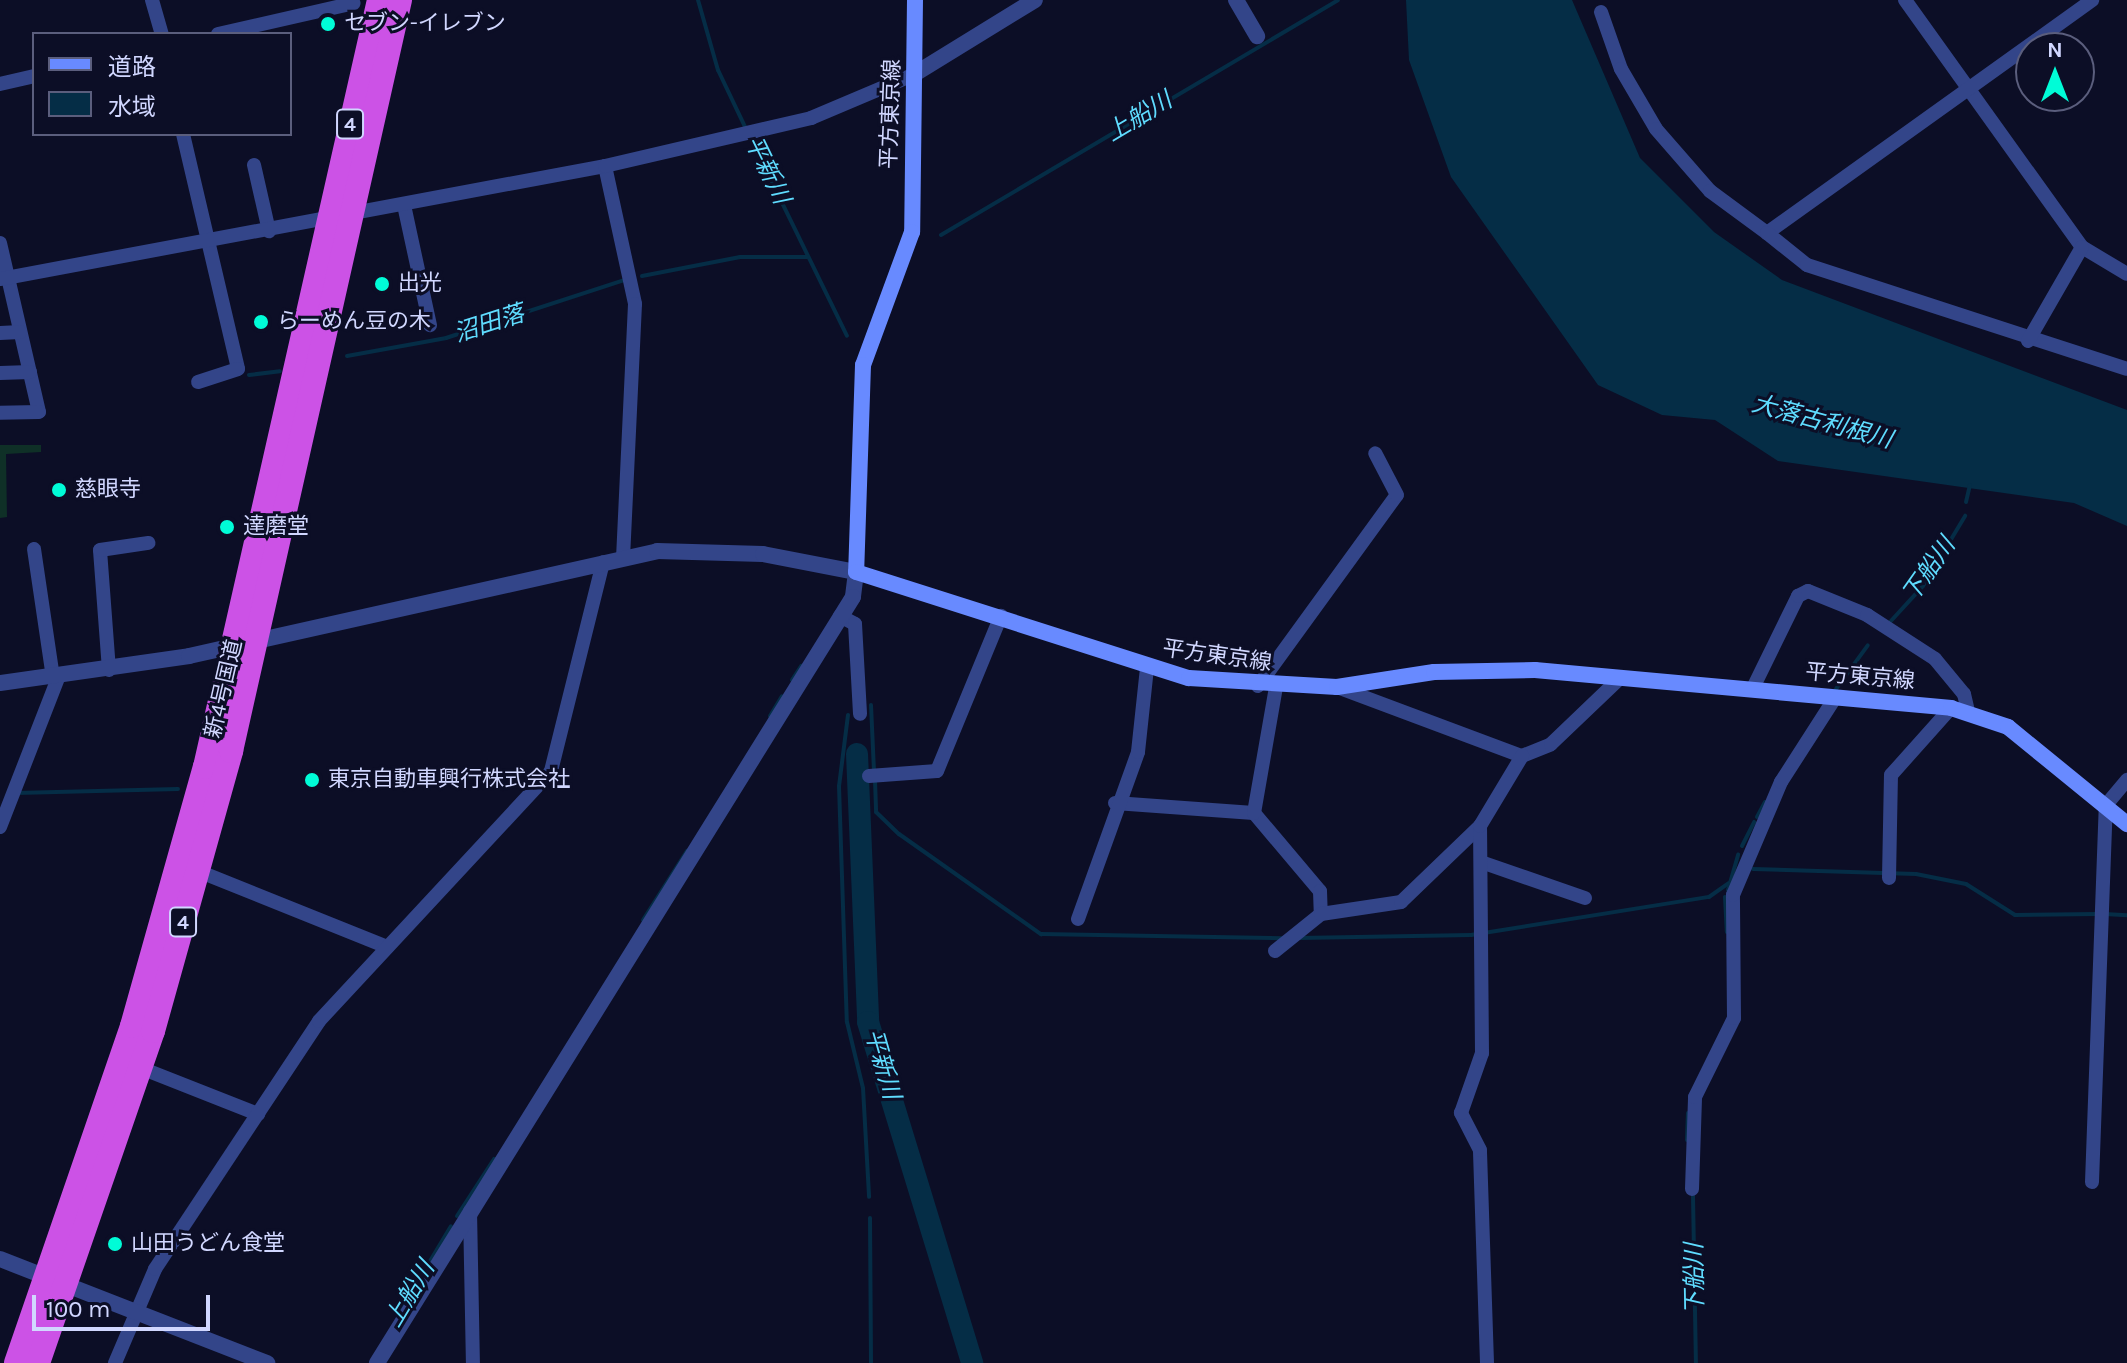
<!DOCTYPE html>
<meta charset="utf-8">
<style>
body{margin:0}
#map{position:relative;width:2127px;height:1363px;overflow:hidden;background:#0c0e26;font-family:Karla,"Noto Sans JP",sans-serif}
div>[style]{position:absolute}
.green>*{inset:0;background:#0f3027}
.water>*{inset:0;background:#052d46}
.stream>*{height:4px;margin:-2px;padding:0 2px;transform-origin:2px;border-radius:2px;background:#052d46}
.river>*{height:22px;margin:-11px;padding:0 11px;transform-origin:11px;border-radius:11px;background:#052d46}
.minor>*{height:14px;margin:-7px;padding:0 7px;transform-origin:7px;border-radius:7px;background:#334589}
.tertiary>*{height:16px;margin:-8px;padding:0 8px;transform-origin:8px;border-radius:8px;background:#334589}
.secondary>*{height:16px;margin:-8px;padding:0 8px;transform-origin:8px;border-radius:8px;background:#688aff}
.trunk>*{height:24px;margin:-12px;padding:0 12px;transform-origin:12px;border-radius:12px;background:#cc52e6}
.dots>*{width:22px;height:22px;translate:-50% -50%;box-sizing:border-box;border:4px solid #0c0e26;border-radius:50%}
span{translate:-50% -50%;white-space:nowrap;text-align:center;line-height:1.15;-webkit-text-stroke:6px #0c0e26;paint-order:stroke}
.shield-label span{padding:2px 6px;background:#0c0e26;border:2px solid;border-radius:6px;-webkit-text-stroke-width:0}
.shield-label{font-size:20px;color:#d1d7ff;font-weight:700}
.poi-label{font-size:22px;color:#d1d7ff}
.left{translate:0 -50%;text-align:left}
.street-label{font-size:22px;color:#d1d7ff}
.water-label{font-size:24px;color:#5fdcff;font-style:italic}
.legend{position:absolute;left:32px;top:32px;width:260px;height:104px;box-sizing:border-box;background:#0c0e26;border:2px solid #5b5e7d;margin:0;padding:10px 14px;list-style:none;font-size:24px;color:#d1d7ff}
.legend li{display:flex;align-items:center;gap:16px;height:40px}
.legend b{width:40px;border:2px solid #5b5e7d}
.north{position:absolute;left:2015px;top:32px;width:80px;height:80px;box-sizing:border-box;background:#0c0e26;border:2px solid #5b5e7d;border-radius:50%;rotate:0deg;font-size:22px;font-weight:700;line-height:32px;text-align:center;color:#d1d7ff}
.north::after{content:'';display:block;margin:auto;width:28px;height:36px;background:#00fcd7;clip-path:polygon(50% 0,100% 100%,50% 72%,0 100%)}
.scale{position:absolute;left:32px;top:1295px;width:178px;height:36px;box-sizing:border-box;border:4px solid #d1d7ff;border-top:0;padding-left:10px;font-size:24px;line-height:28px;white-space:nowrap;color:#d1d7ff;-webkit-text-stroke:6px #0c0e26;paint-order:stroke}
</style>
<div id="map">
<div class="green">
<div style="clip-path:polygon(0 445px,41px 445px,41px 452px,6px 454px,7px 517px,0 518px)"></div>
</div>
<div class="water">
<div style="clip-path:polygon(1406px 0,1572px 0,1640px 158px,1714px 232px,1782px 280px,2127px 410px,2127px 526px,2074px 503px,1778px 461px,1715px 420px,1662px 415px,1598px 385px,1451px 177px,1409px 60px)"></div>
</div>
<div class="stream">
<div style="left:698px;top:0;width:73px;rotate:74.1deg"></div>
<div style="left:718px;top:70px;width:65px;rotate:64.6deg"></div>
<div style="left:750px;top:137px;width:221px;rotate:64deg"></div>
<div style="left:941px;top:235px;width:461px;rotate:-30.6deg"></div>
<div style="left:642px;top:276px;width:100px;rotate:-11deg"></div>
<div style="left:740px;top:257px;width:67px"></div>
<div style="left:347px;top:356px;width:101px;rotate:-10.3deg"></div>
<div style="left:446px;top:338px;width:188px;rotate:-18deg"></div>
<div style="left:249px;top:375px;width:31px;rotate:-7deg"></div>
<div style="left:1966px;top:502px;width:17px;rotate:-77deg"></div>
<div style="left:1890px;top:622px;width:49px;rotate:-47.5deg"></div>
<div style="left:1923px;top:586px;width:82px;rotate:-59deg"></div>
<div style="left:792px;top:680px;width:17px;rotate:-57deg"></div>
<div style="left:1836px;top:689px;width:54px;rotate:-54deg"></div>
<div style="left:871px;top:705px;width:67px;rotate:87.4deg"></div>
<div style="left:848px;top:715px;width:72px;rotate:97.2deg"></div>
<div style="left:839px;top:786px;width:236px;rotate:88.1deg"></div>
<div style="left:847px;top:1022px;width:68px;rotate:76.4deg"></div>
<div style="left:863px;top:1088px;width:109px;rotate:86.8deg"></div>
<div style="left:770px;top:716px;width:23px;rotate:-59deg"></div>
<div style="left:875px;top:780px;width:32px;rotate:88deg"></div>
<div style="left:876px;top:812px;width:32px;rotate:44deg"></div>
<div style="left:899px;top:834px;width:174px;rotate:35.2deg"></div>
<div style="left:1041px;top:934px;width:241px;rotate:1deg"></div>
<div style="left:16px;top:793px;width:162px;rotate:-1.4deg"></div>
<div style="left:1757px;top:817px;width:17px;rotate:-62deg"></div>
<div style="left:1742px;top:846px;width:27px;rotate:-63deg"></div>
<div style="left:1753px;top:869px;width:163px;rotate:1.8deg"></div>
<div style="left:1916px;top:874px;width:51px;rotate:11.3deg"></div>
<div style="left:1966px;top:884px;width:58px;rotate:32.3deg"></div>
<div style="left:2015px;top:915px;width:82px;rotate:-0.7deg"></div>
<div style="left:1728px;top:890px;width:37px;rotate:-74deg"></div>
<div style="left:1725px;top:897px;width:35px;rotate:87deg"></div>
<div style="left:2105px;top:914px;width:22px;rotate:3deg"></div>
<div style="left:643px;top:920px;width:82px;rotate:-57.5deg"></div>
<div style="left:1299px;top:938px;width:172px;rotate:-1deg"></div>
<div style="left:1471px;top:935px;width:241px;rotate:-9.1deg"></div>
<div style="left:1709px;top:897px;width:24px;rotate:-35deg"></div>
<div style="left:1687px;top:1140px;width:27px;rotate:-88deg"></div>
<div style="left:1693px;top:1196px;width:167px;rotate:89deg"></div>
<div style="left:457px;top:1216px;width:68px;rotate:-57deg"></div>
<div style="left:870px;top:1218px;width:145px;rotate:89.6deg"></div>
<div style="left:399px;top:1313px;width:101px;rotate:-59.1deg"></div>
</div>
<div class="river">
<div style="left:857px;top:754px;width:268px;rotate:87.6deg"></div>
<div style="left:868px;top:1022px;width:357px;rotate:73deg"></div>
</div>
<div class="minor">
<div style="left:152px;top:0;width:35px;rotate:74deg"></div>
<div style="left:1905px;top:0;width:304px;rotate:54.4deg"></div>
<div style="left:2082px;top:247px;width:52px;rotate:31deg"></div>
<div style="left:1601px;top:12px;width:60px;rotate:70.7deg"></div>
<div style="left:1621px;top:69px;width:69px;rotate:59.7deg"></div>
<div style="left:1656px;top:129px;width:82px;rotate:48.9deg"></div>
<div style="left:1710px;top:191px;width:71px;rotate:36.4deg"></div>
<div style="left:1767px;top:233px;width:400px;rotate:-35.6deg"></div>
<div style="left:218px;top:34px;width:139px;rotate:-12.8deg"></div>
<div style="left:0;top:84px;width:35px;rotate:-13deg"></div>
<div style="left:183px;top:134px;width:241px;rotate:76.8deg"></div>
<div style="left:238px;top:369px;width:42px;rotate:162deg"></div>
<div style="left:254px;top:165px;width:68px;rotate:77.2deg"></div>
<div style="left:605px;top:166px;width:141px;rotate:77.7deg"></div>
<div style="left:635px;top:304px;width:254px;rotate:92.7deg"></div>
<div style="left:404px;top:205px;width:123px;rotate:77.8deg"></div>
<div style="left:1767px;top:233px;width:51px;rotate:38.7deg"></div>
<div style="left:1807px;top:265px;width:336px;rotate:18deg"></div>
<div style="left:0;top:243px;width:173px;rotate:77deg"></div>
<div style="left:39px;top:412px;width:39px;rotate:179deg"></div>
<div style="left:0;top:279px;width:615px;rotate:-10.58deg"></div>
<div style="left:605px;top:166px;width:212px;rotate:-13.1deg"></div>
<div style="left:811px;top:118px;width:111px;rotate:-22.9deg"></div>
<div style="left:0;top:333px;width:20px;rotate:-3deg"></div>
<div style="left:2028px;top:341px;width:108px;rotate:-60.1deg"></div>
<div style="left:0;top:373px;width:30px;rotate:-2deg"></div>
<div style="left:34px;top:549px;width:129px;rotate:81.6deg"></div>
<div style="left:840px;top:616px;width:17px;rotate:28deg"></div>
<div style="left:855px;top:624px;width:90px;rotate:86.8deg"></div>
<div style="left:109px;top:670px;width:120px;rotate:-94.3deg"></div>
<div style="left:100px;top:550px;width:49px;rotate:-8.3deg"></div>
<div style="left:1258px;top:686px;width:236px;rotate:-54deg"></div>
<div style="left:1397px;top:495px;width:47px;rotate:-117.6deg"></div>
<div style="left:1337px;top:687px;width:197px;rotate:20.5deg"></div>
<div style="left:1522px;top:756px;width:31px;rotate:-22deg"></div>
<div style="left:1551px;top:744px;width:95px;rotate:-43.7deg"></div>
<div style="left:1752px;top:690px;width:105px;rotate:-63.9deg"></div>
<div style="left:1798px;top:596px;width:11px;rotate:-27deg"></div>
<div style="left:1808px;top:591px;width:64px;rotate:22.1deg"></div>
<div style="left:1867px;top:615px;width:81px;rotate:32.9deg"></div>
<div style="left:1935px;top:659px;width:45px;rotate:50.4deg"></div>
<div style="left:1964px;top:694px;width:18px;rotate:77deg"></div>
<div style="left:869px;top:776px;width:68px;rotate:-4.2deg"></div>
<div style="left:937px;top:771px;width:168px;rotate:-67.6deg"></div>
<div style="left:1115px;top:803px;width:139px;rotate:4.1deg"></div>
<div style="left:1254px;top:813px;width:102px;rotate:49.8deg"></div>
<div style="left:1320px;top:891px;width:23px;rotate:88deg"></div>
<div style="left:1321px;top:914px;width:59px;rotate:141.2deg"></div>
<div style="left:1254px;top:813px;width:128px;rotate:-80.1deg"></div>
<div style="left:0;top:827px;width:162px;rotate:-68.7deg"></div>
<div style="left:1481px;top:862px;width:110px;rotate:19.1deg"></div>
<div style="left:198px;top:871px;width:204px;rotate:21.9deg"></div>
<div style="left:1889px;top:878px;width:103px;rotate:-88.9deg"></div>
<div style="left:1891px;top:775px;width:90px;rotate:-48.2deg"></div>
<div style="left:1321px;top:914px;width:81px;rotate:-8.5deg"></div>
<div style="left:1401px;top:902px;width:110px;rotate:-43.9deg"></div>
<div style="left:1078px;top:919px;width:177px;rotate:-70.2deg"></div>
<div style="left:1138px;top:752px;width:84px;rotate:-83.9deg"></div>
<div style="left:141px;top:1068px;width:126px;rotate:21.5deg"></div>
<div style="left:2092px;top:1182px;width:377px;rotate:-87.9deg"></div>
<div style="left:2106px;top:805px;width:33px;rotate:-50deg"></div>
<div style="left:1692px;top:1189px;width:92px;rotate:-88.1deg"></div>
<div style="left:1695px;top:1097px;width:88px;rotate:-63.7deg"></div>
<div style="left:1734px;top:1018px;width:123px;rotate:-90.5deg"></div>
<div style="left:1733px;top:895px;width:123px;rotate:-67deg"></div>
<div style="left:1781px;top:782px;width:100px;rotate:-57.3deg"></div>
<div style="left:470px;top:1211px;width:152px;rotate:88.9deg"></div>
<div style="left:115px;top:1363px;width:102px;rotate:-66.9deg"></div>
<div style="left:155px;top:1269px;width:297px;rotate:-56.5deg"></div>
<div style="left:319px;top:1021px;width:341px;rotate:-47.1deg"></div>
<div style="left:551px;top:771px;width:215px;rotate:-76deg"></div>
<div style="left:1487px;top:1363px;width:213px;rotate:-91.9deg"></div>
<div style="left:1480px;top:1150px;width:42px;rotate:-117.2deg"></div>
<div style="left:1461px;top:1113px;width:64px;rotate:-70.7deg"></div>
<div style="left:1482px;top:1053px;width:227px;rotate:-90.5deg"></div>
<div style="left:1480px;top:826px;width:82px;rotate:-59deg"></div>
</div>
<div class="tertiary">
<div style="left:1236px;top:0;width:42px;rotate:59.7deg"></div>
<div style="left:913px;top:75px;width:143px;rotate:-31.6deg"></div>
<div style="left:0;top:683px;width:191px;rotate:-8.1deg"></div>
<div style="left:189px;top:656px;width:480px;rotate:-12.6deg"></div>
<div style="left:657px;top:551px;width:106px;rotate:1.6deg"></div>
<div style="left:763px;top:554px;width:95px;rotate:11deg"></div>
<div style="left:856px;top:572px;width:25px;rotate:97deg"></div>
<div style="left:853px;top:597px;width:902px;rotate:121.86deg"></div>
<div style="left:0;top:1259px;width:287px;rotate:21.3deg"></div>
</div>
<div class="secondary">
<div style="left:915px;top:0;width:232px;rotate:90.7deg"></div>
<div style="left:912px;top:232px;width:142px;rotate:110.2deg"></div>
<div style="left:863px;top:365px;width:207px;rotate:91.9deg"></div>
<div style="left:856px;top:572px;width:349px;rotate:17.7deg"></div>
<div style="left:1189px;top:678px;width:148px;rotate:3.5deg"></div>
<div style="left:1337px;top:687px;width:98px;rotate:-8.8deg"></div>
<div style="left:1434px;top:672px;width:101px;rotate:-1.1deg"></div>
<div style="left:1535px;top:670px;width:418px;rotate:5.2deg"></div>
<div style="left:1951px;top:708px;width:60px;rotate:18.4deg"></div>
<div style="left:2008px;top:727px;width:154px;rotate:39.2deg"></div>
</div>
<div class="trunk">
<div style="left:16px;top:1363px;width:356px;rotate:-71deg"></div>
<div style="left:132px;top:1026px;width:269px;rotate:-74.3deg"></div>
<div style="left:205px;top:767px;width:786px;rotate:-77.22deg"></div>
<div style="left:38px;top:1363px;width:351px;rotate:-70.9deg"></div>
<div style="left:153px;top:1031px;width:291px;rotate:-74.4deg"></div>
<div style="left:231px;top:751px;width:770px;rotate:-77.32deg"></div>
</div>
<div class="dots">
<div style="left:328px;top:24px;background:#00fcd7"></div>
<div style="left:382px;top:284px;background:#00fcd7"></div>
<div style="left:261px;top:322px;background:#00fcd7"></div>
<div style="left:59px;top:490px;background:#00fcd7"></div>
<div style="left:227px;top:527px;background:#00fcd7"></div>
<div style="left:312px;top:780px;background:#00fcd7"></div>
<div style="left:115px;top:1244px;background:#00fcd7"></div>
</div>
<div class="shield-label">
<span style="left:350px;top:124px">4</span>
<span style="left:183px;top:922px">4</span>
</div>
<div class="poi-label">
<span class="left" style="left:344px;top:24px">セブン-イレブン</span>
<span class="left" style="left:398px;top:284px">出光</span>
<span class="left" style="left:277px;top:322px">らーめん豆の木</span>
<span class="left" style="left:75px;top:490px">慈眼寺</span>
<span class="left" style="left:243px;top:527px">達磨堂</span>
<span class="left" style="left:328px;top:780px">東京自動車興行株式会社</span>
<span class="left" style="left:131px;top:1244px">山田うどん食堂</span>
</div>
<div class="street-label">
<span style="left:891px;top:114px;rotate:-88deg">平方東京線</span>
<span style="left:1217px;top:656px;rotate:8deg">平方東京線</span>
<span style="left:1860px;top:677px;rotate:5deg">平方東京線</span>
<span style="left:224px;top:689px;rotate:-77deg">新4号国道</span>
</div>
<div class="water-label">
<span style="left:1139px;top:117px;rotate:-31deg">上船川</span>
<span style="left:767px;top:170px;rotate:64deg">平新川</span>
<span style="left:489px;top:324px;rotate:-18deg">沼田落</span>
<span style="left:1822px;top:422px;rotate:15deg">大落古利根川</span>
<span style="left:1929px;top:570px;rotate:-55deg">下船川</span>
<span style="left:882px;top:1064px;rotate:74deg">平新川</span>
<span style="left:1695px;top:1279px;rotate:-91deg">下船川</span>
<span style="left:410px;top:1294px;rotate:-59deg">上船川</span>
</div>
<ul class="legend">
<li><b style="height:10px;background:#688aff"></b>道路</li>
<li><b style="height:22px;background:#052d46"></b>水域</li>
</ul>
<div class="north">N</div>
<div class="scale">100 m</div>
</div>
